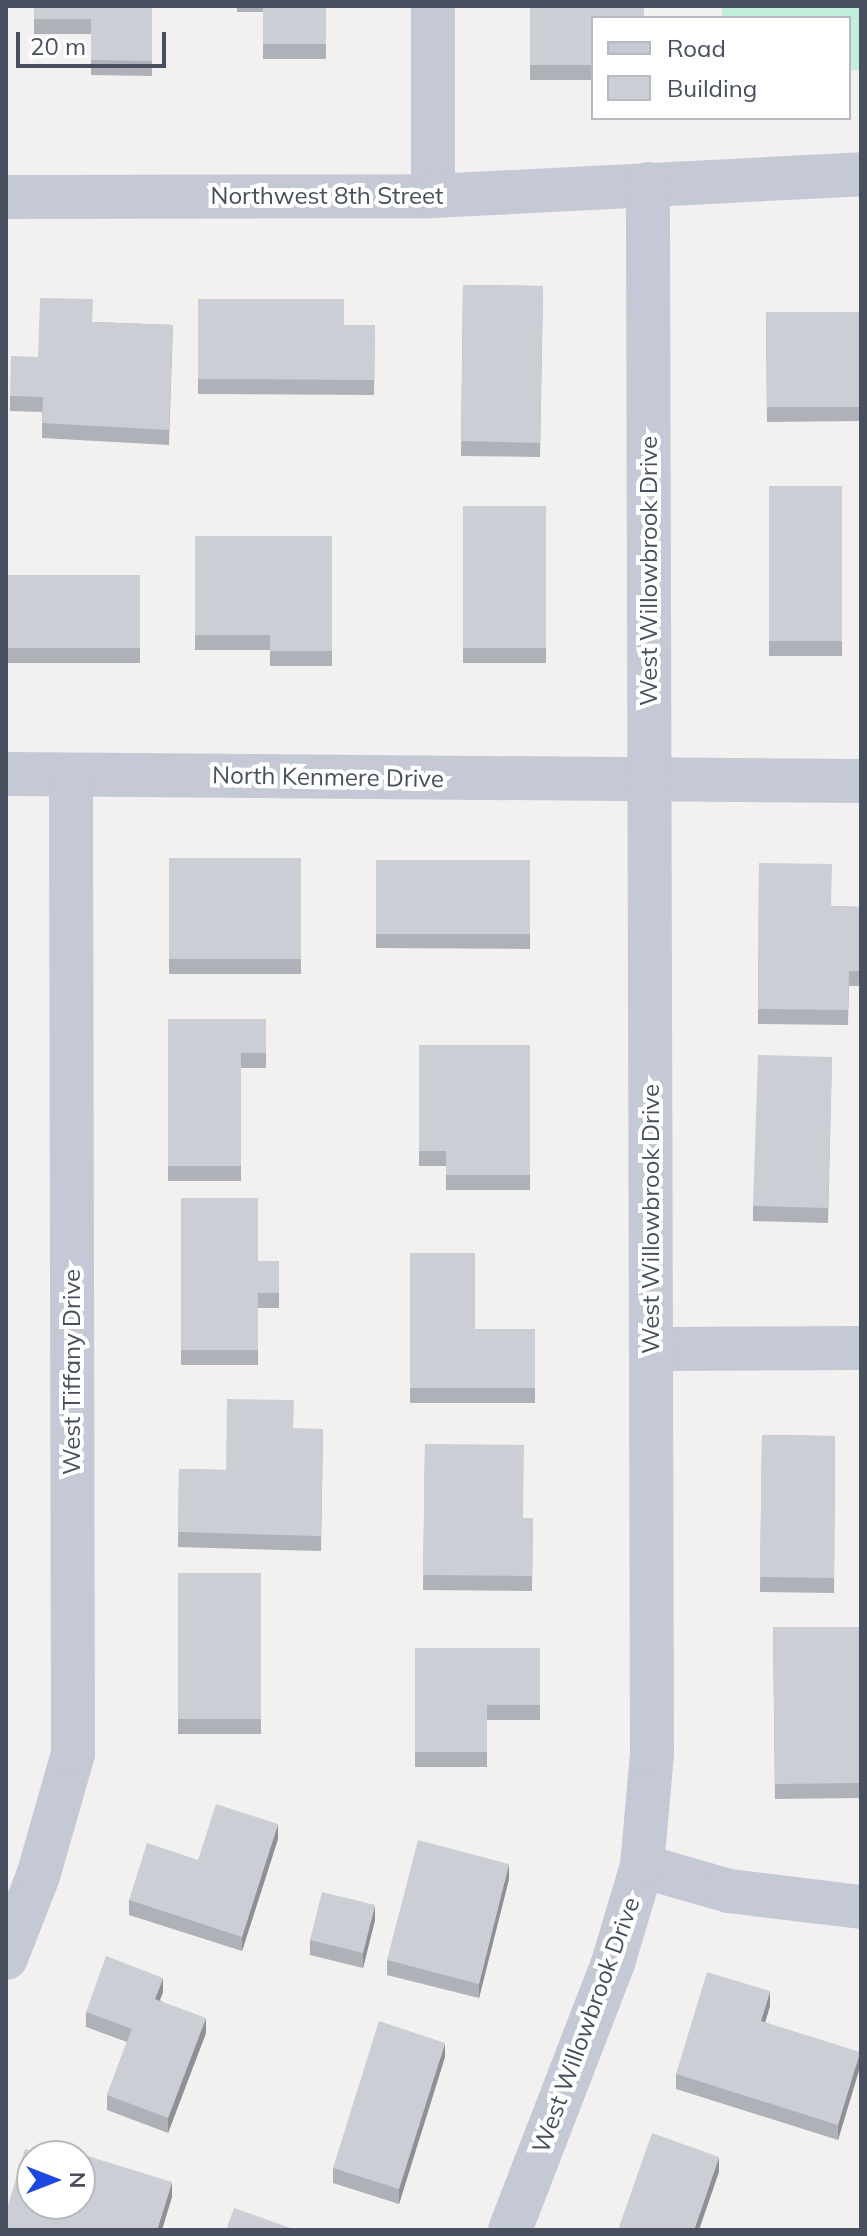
<!DOCTYPE html>
<style>
body{margin:0}
#map{position:relative;width:867px;height:2236px;overflow:hidden;background:#f2f1f0;font-family:Mulish,sans-serif}
div>[style]{position:absolute}
.green>*{inset:0;background:#c0efdc}
.minor>*{height:44px;margin:-22px;padding:0 22px;transform-origin:22px;border-radius:22px;background:#c4c9d5}
.wall>*{inset:0;background:#afb1b8}
.shaded-wall>*{inset:0;background:#8f9096}
.building>*{inset:0;background:#ccced6}
span{translate:-50% -50%;white-space:nowrap;text-align:center;line-height:1.15;-webkit-text-stroke:8px #fff;paint-order:stroke}
.street-label{font-size:24px;color:#484f5e}
.frame{position:absolute;inset:0;border:8px solid #484f5e;pointer-events:none}
.legend{position:absolute;left:591px;top:16px;width:260px;height:104px;box-sizing:border-box;background:#fff;border:2px solid #b6b9bf;margin:0;padding:10px 14px;list-style:none;font-size:24px;color:#484f5e}
.legend li{display:flex;align-items:center;gap:16px;height:40px}
.legend b{width:40px;border:2px solid #b6b9bf}
.north{position:absolute;left:16px;top:2140px;width:80px;height:80px;box-sizing:border-box;background:#fff;border:2px solid #b6b9bf;border-radius:50%;rotate:90deg;font-size:22px;font-weight:700;line-height:32px;text-align:center;color:#484f5e}
.north::after{content:'';display:block;margin:auto;width:28px;height:36px;background:#1b48e2;clip-path:polygon(50% 0,100% 100%,50% 72%,0 100%)}
.scale{position:absolute;left:16px;top:32px;width:150px;height:36px;box-sizing:border-box;border:4px solid #484f5e;border-top:0;padding-left:10px;font-size:24px;line-height:28px;white-space:nowrap;color:#484f5e;-webkit-text-stroke:6px #fff;paint-order:stroke}
</style>
<div id="map">
<div class="green">
<div style="clip-path:polygon(722px 6px,861px 6px,861px 70px,849px 70px,849px 18px,722px 18px)"></div>
</div>
<div class="minor">
<div style="left:433px;top:6px;width:190px;rotate:90deg"></div>
<div style="left:6px;top:197px;width:427px;rotate:-0.1deg"></div>
<div style="left:433px;top:196px;width:429px;rotate:-2.9deg"></div>
<div style="left:6px;top:774px;width:855px;rotate:0.47deg"></div>
<div style="left:651px;top:1349px;width:210px;rotate:-0.3deg"></div>
<div style="left:642px;top:1866px;width:91px;rotate:16deg"></div>
<div style="left:729px;top:1891px;width:133px;rotate:6.9deg"></div>
<div style="left:6px;top:1958px;width:88px;rotate:-68.7deg"></div>
<div style="left:38px;top:1876px;width:127px;rotate:-74deg"></div>
<div style="left:73px;top:1754px;width:979px;rotate:-90.12deg"></div>
<div style="left:510px;top:2230px;width:286px;rotate:-68.9deg"></div>
<div style="left:613px;top:1963px;width:101px;rotate:-73.4deg"></div>
<div style="left:642px;top:1866px;width:112px;rotate:-84.9deg"></div>
<div style="left:652px;top:1754px;width:1570px;rotate:-90.15deg"></div>
</div>
<div class="wall">
<div style="clip-path:polygon(34px 6px,152px 6px,152px 76px,91px 75px,91px 34px,34px 34px)"></div>
<div style="clip-path:polygon(237px 6px,326px 6px,326px 59px,263px 59px,263px 12px,237px 12px)"></div>
<div style="clip-path:polygon(530px 6px,593px 18px,593px 80px,530px 80px)"></div>
<div style="clip-path:polygon(463px 285px,543px 286px,540px 457px,461px 456px)"></div>
<div style="clip-path:polygon(198px 299px,344px 325px,375px 325px,374px 395px,198px 394px)"></div>
<div style="clip-path:polygon(766px 312px,861px 312px,861px 421px,767px 422px)"></div>
<div style="clip-path:polygon(93px 322px,173px 325px,169px 445px,42px 438px,42px 412px,10px 411px,10px 396px,38px 357px)"></div>
<div style="clip-path:polygon(769px 486px,842px 486px,842px 656px,769px 656px)"></div>
<div style="clip-path:polygon(463px 506px,546px 506px,546px 663px,463px 663px)"></div>
<div style="clip-path:polygon(195px 536px,332px 536px,332px 666px,270px 666px,270px 650px,195px 650px)"></div>
<div style="clip-path:polygon(6px 575px,140px 575px,140px 663px,6px 663px)"></div>
<div style="clip-path:polygon(169px 858px,301px 858px,301px 974px,169px 974px)"></div>
<div style="clip-path:polygon(376px 860px,530px 860px,530px 949px,376px 948px)"></div>
<div style="clip-path:polygon(759px 863px,832px 906px,861px 907px,861px 986px,849px 986px,848px 1025px,758px 1024px)"></div>
<div style="clip-path:polygon(168px 1019px,266px 1019px,266px 1068px,241px 1068px,241px 1181px,168px 1181px)"></div>
<div style="clip-path:polygon(419px 1045px,530px 1045px,530px 1190px,446px 1190px,446px 1166px,419px 1166px)"></div>
<div style="clip-path:polygon(832px 1057px,828px 1223px,753px 1221px,753px 1206px)"></div>
<div style="clip-path:polygon(181px 1198px,258px 1261px,279px 1261px,279px 1308px,258px 1308px,258px 1365px,181px 1365px)"></div>
<div style="clip-path:polygon(410px 1253px,475px 1329px,535px 1329px,535px 1403px,410px 1403px)"></div>
<div style="clip-path:polygon(323px 1429px,321px 1551px,178px 1547px,179px 1469px,226px 1470px)"></div>
<div style="clip-path:polygon(762px 1435px,835px 1436px,834px 1593px,760px 1592px)"></div>
<div style="clip-path:polygon(425px 1444px,523px 1518px,533px 1518px,532px 1591px,423px 1590px)"></div>
<div style="clip-path:polygon(178px 1573px,261px 1573px,261px 1734px,178px 1734px)"></div>
<div style="clip-path:polygon(773px 1627px,859px 1627px,861px 1798px,775px 1799px)"></div>
<div style="clip-path:polygon(415px 1648px,540px 1648px,540px 1720px,487px 1720px,487px 1767px,415px 1767px)"></div>
<div style="clip-path:polygon(278px 1839px,242px 1951px,129px 1915px,129px 1900px,198px 1860px)"></div>
<div style="clip-path:polygon(509px 1879px,479px 1998px,387px 1975px,387px 1960px)"></div>
<div style="clip-path:polygon(375px 1920px,363px 1968px,310px 1955px,310px 1940px)"></div>
<div style="clip-path:polygon(163px 1992px,160px 2000px,206px 2033px,168px 2133px,107px 2110px,107px 2095px,127px 2042px,86px 2027px,86px 2012px)"></div>
<div style="clip-path:polygon(770px 2006px,765px 2022px,860px 2067px,838px 2140px,676px 2089px,676px 2074px)"></div>
<div style="clip-path:polygon(445px 2057px,399px 2204px,333px 2183px,333px 2168px)"></div>
</div>
<div class="shaded-wall">
<div style="clip-path:polygon(278px 1824px,278px 1839px,242px 1951px,242px 1937px)"></div>
<div style="clip-path:polygon(509px 1864px,509px 1879px,479px 1998px,479px 1984px)"></div>
<div style="clip-path:polygon(375px 1905px,375px 1920px,363px 1968px,363px 1953px)"></div>
<div style="clip-path:polygon(163px 1978px,163px 1992px,155px 2013px,155px 1999px)"></div>
<div style="clip-path:polygon(770px 1991px,770px 2006px,761px 2036px,761px 2021px)"></div>
<div style="clip-path:polygon(206px 2018px,206px 2033px,168px 2133px,168px 2118px)"></div>
<div style="clip-path:polygon(445px 2043px,445px 2057px,399px 2204px,399px 2189px)"></div>
<div style="clip-path:polygon(860px 2052px,860px 2067px,838px 2140px,838px 2125px)"></div>
<div style="clip-path:polygon(719px 2157px,719px 2172px,699px 2230px,694px 2230px)"></div>
<div style="clip-path:polygon(172px 2182px,172px 2197px,162px 2230px,157px 2230px)"></div>
</div>
<div class="building">
<div style="clip-path:polygon(34px 6px,152px 6px,152px 61px,91px 60px,91px 19px,34px 19px)"></div>
<div style="clip-path:polygon(263px 6px,326px 6px,326px 44px,263px 44px)"></div>
<div style="clip-path:polygon(530px 6px,644px 6px,644px 18px,593px 18px,593px 65px,530px 65px)"></div>
<div style="clip-path:polygon(463px 285px,543px 286px,540px 443px,461px 441px)"></div>
<div style="clip-path:polygon(40px 298px,93px 299px,92px 322px,173px 325px,169px 430px,42px 423px,43px 397px,10px 396px,11px 356px,38px 357px)"></div>
<div style="clip-path:polygon(198px 299px,344px 299px,344px 325px,375px 325px,374px 380px,198px 379px)"></div>
<div style="clip-path:polygon(766px 312px,861px 312px,861px 407px,767px 407px)"></div>
<div style="clip-path:polygon(769px 486px,842px 486px,842px 641px,769px 641px)"></div>
<div style="clip-path:polygon(463px 506px,546px 506px,546px 648px,463px 648px)"></div>
<div style="clip-path:polygon(195px 536px,332px 536px,332px 651px,270px 651px,270px 635px,195px 635px)"></div>
<div style="clip-path:polygon(6px 575px,140px 575px,140px 648px,6px 648px)"></div>
<div style="clip-path:polygon(169px 858px,301px 858px,301px 959px,169px 959px)"></div>
<div style="clip-path:polygon(376px 860px,530px 860px,530px 934px,376px 934px)"></div>
<div style="clip-path:polygon(759px 863px,832px 864px,831px 906px,861px 907px,861px 971px,849px 971px,848px 1010px,758px 1009px)"></div>
<div style="clip-path:polygon(168px 1019px,266px 1019px,266px 1053px,241px 1053px,241px 1166px,168px 1166px)"></div>
<div style="clip-path:polygon(419px 1045px,530px 1045px,530px 1175px,446px 1175px,446px 1151px,419px 1151px)"></div>
<div style="clip-path:polygon(758px 1055px,832px 1057px,828px 1208px,753px 1206px)"></div>
<div style="clip-path:polygon(181px 1198px,258px 1198px,258px 1261px,279px 1261px,279px 1293px,258px 1293px,258px 1350px,181px 1350px)"></div>
<div style="clip-path:polygon(410px 1253px,475px 1253px,475px 1329px,535px 1329px,535px 1388px,410px 1388px)"></div>
<div style="clip-path:polygon(227px 1399px,294px 1400px,293px 1428px,323px 1429px,321px 1536px,178px 1532px,179px 1469px,226px 1470px)"></div>
<div style="clip-path:polygon(762px 1435px,835px 1436px,834px 1578px,760px 1577px)"></div>
<div style="clip-path:polygon(425px 1444px,524px 1445px,523px 1518px,533px 1518px,532px 1576px,423px 1575px)"></div>
<div style="clip-path:polygon(178px 1573px,261px 1573px,261px 1719px,178px 1719px)"></div>
<div style="clip-path:polygon(773px 1627px,859px 1627px,861px 1783px,775px 1784px)"></div>
<div style="clip-path:polygon(415px 1648px,540px 1648px,540px 1705px,487px 1705px,487px 1752px,415px 1752px)"></div>
<div style="clip-path:polygon(216px 1804px,278px 1824px,242px 1937px,129px 1900px,147px 1843px,198px 1860px)"></div>
<div style="clip-path:polygon(418px 1840px,509px 1864px,479px 1984px,387px 1960px)"></div>
<div style="clip-path:polygon(322px 1892px,375px 1905px,363px 1953px,310px 1940px)"></div>
<div style="clip-path:polygon(106px 1956px,163px 1978px,155px 1999px,206px 2018px,168px 2118px,107px 2095px,132px 2029px,86px 2012px)"></div>
<div style="clip-path:polygon(707px 1972px,770px 1991px,761px 2021px,860px 2052px,838px 2125px,676px 2074px)"></div>
<div style="clip-path:polygon(379px 2021px,445px 2043px,399px 2189px,333px 2168px)"></div>
<div style="clip-path:polygon(652px 2133px,719px 2157px,694px 2230px,618px 2230px)"></div>
<div style="clip-path:polygon(25px 2149px,48px 2156px,32px 2156px,32px 2204px,80px 2204px,80px 2156px,63px 2156px,65px 2149px,172px 2182px,157px 2230px,6px 2230px,6px 2212px)"></div>
<div style="clip-path:polygon(234px 2208px,296px 2230px,226px 2230px)"></div>
</div>
<div class="street-label">
<span style="left:327px;top:196px">Northwest 8th Street</span>
<span style="left:649px;top:571px;rotate:-90deg">West Willowbrook Drive</span>
<span style="left:328px;top:777px;rotate:1deg">North Kenmere Drive</span>
<span style="left:651px;top:1219px;rotate:-90deg">West Willowbrook Drive</span>
<span style="left:72px;top:1372px;rotate:-90deg">West Tiffany Drive</span>
<span style="left:586px;top:2025px;rotate:-70deg">West Willowbrook Drive</span>
</div>
<div class="frame"></div>
<ul class="legend">
<li><b style="height:10px;background:#c4c9d5"></b>Road</li>
<li><b style="height:22px;background:#ccced6"></b>Building</li>
</ul>
<div class="north">N</div>
<div class="scale">20 m</div>
</div>
